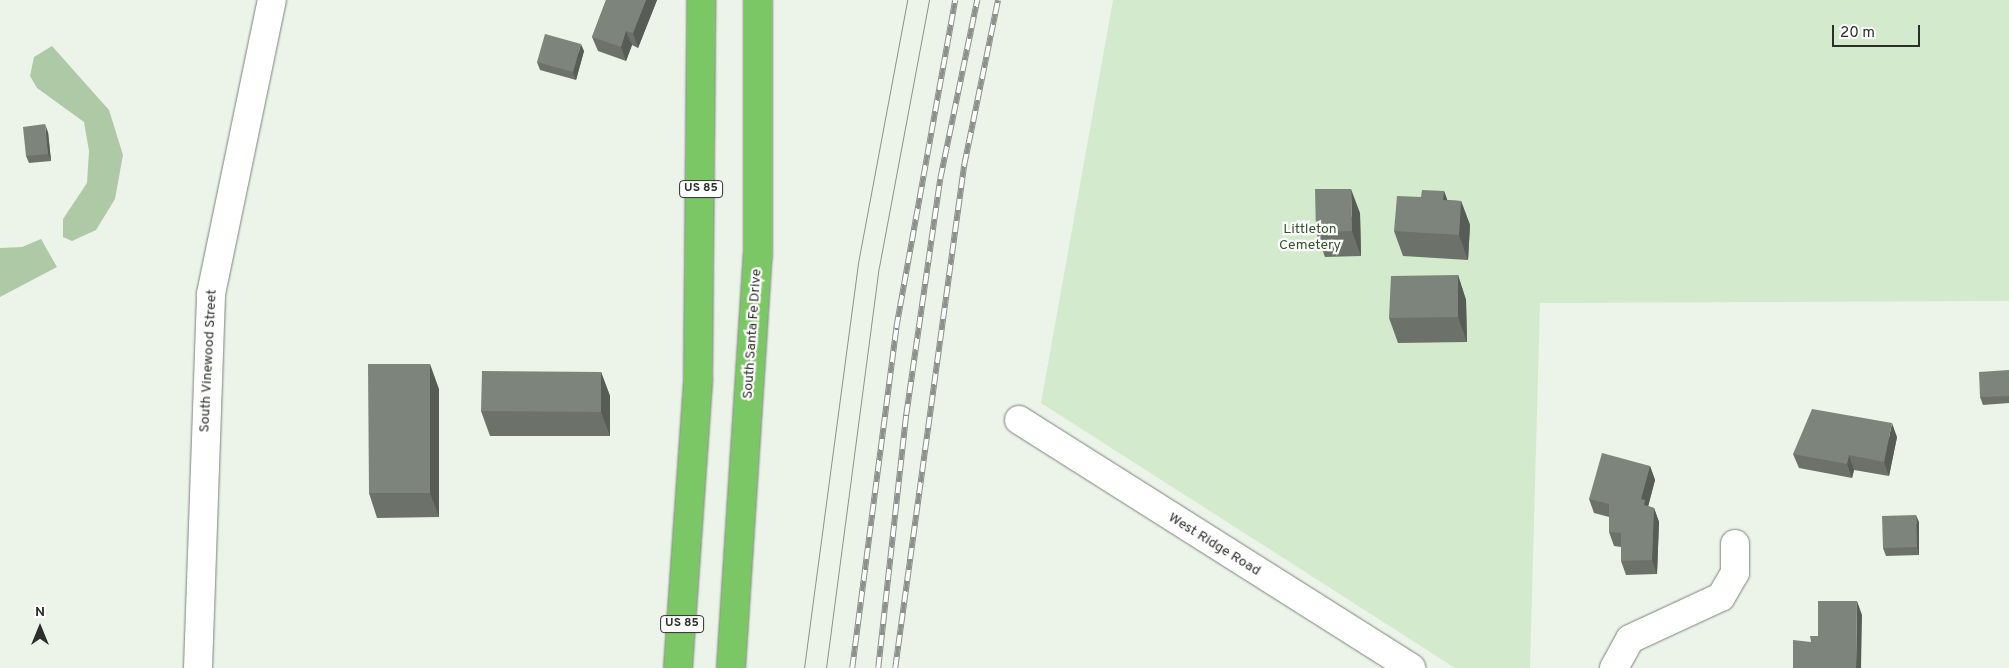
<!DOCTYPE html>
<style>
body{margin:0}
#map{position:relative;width:2009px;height:668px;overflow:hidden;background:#ecf4ea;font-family:Overpass,sans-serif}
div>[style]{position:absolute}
.green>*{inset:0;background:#d4eacd}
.water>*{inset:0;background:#aec9a6}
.roads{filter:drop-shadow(0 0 1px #7c837a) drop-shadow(0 0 1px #7c837a)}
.street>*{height:28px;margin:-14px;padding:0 14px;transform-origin:14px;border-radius:14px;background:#fff}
.highway>*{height:28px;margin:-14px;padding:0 14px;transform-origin:14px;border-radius:14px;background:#7cc765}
.tram>*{height:1px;margin:-0.5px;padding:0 0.5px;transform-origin:0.5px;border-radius:0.5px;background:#8c928b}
.rail>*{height:5.5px;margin-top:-2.75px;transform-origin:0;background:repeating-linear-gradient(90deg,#fff 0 11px,#8c928b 0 22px);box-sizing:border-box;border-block:1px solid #8c928b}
.wall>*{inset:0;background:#6c726a}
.shaded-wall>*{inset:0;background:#585c56}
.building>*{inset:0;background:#7d847b}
span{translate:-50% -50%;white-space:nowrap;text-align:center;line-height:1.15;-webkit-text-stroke:4.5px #fff;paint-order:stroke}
.shield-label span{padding:1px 4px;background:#fff;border:1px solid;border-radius:4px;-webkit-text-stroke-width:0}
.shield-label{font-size:12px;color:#2b2e2a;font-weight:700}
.park-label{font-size:14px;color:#305525}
.street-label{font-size:14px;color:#2b2e2a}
.north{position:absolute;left:15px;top:603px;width:50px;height:50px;-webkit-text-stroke:4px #fff;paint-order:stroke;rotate:0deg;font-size:14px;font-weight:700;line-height:20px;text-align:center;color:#2b2e2a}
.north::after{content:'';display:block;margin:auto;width:18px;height:22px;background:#2b2e2a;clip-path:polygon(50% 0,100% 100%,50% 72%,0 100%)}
.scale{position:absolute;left:1832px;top:25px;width:88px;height:22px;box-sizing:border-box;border:2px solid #2b2e2a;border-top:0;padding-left:6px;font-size:15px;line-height:18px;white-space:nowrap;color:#2b2e2a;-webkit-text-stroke:4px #fff;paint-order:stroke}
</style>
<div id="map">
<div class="green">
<div style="clip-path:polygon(1113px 0,2009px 0,2009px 301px,1540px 303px,1530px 668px,1455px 668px,1041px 403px)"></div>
</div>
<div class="water">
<div style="clip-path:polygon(52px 46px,109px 110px,123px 155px,115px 199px,96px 230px,72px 241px,63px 237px,63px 219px,87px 183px,89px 151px,84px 122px,37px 88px,30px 76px,34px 57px)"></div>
<div style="clip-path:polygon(41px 239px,57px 267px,0 297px,0 248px,22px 247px)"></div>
</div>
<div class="roads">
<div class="street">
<div style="left:1019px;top:420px;width:464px;rotate:32.3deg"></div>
<div style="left:198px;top:668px;width:374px;rotate:-88deg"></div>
<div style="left:211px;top:294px;width:300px;rotate:-78.3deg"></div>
<div style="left:1614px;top:668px;width:33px;rotate:-61deg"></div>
<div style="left:1630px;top:639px;width:100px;rotate:-24.8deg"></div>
<div style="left:1721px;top:597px;width:28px;rotate:-60deg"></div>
<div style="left:1735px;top:573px;width:29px;rotate:-90deg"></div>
</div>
<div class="highway">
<div style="left:678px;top:668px;width:290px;rotate:-86deg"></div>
<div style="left:698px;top:379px;width:379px;rotate:-89.5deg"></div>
<div style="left:731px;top:668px;width:414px;rotate:-86.3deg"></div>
<div style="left:758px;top:255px;width:255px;rotate:-90deg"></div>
</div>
</div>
<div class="tram">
<div style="left:804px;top:668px;width:409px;rotate:-82.4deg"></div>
<div style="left:858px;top:263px;width:268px;rotate:-79.4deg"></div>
<div style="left:826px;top:668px;width:404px;rotate:-82.5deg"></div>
<div style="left:879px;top:267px;width:272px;rotate:-79.4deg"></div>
</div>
<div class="rail">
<div style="left:852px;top:668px;width:343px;rotate:-82.6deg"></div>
<div style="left:896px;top:328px;width:333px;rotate:-79.8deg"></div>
<div style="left:878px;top:668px;width:255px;rotate:-83.7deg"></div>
<div style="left:906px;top:415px;width:238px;rotate:-81.8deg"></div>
<div style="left:940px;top:179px;width:183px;rotate:-78.3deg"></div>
<div style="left:895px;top:668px;width:508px;rotate:-82.19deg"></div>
<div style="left:964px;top:165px;width:168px;rotate:-78.4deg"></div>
</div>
<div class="wall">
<div style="clip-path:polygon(606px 0,657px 0,638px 48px,632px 45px,626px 61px,598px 51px,592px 37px)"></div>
<div style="clip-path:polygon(584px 51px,576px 80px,540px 70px,537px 62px)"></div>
<div style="clip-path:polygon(48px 132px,51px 161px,29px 163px,26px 156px)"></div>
<div style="clip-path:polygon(1444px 191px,1447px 200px,1461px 201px,1470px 225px,1468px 260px,1403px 256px,1394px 231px)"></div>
<div style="clip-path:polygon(1360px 213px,1361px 256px,1325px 257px,1316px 232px)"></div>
<div style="clip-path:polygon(1458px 275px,1466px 300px,1467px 342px,1398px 343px,1389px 318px)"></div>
<div style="clip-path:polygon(2009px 370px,2009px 403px,1983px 405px,1980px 397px)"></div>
<div style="clip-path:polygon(601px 372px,610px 396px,610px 436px,490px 436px,481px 411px)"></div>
<div style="clip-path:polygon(439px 389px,439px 517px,377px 518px,369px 493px)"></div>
<div style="clip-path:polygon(1897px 437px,1889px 476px,1854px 470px,1852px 478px,1799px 468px,1793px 454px)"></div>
<div style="clip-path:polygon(1650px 466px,1655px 480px,1648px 506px,1654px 508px,1659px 522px,1657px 574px,1626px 575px,1621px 561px,1621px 547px,1614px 546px,1609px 532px,1609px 517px,1594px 513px,1589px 499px)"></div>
<div style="clip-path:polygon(1919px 522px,1919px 555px,1886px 556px,1883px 548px)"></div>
</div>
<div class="shaded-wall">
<div style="clip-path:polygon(646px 0,657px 0,638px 48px,633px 33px)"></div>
<div style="clip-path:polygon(626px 31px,632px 45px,626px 61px,621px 47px)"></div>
<div style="clip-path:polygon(581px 44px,584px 51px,576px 80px,573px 72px)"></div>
<div style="clip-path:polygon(45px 124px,48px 132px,51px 161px,48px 154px)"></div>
<div style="clip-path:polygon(1351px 189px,1360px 213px,1361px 256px,1352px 231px)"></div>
<div style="clip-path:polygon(1444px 191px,1453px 215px,1443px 200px)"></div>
<div style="clip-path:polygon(1461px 201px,1470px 225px,1468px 260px,1459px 235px)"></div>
<div style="clip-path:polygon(1458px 275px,1466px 300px,1467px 342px,1458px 317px)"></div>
<div style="clip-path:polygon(430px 364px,439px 389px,439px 517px,430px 493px)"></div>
<div style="clip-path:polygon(601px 372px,610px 396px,610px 436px,601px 412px)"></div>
<div style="clip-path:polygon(1892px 423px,1897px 437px,1889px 476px,1884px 462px)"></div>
<div style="clip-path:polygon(1849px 455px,1854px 470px,1852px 478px,1847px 464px)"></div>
<div style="clip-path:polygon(1650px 466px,1655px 480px,1648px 507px,1649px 519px,1641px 499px)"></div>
<div style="clip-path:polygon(1654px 508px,1659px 522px,1657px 574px,1652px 560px)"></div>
<div style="clip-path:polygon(1916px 515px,1919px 522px,1919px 555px,1917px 547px)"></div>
<div style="clip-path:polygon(1857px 601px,1862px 615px,1861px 668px,1856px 668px)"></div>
</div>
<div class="building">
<div style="clip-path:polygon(606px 0,646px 0,633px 33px,626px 31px,621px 47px,592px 37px)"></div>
<div style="clip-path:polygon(545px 34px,581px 44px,573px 72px,537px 62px)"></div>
<div style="clip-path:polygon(45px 124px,48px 154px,26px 156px,23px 127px)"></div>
<div style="clip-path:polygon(1315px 189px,1351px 189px,1352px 231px,1316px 232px)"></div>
<div style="clip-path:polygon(1422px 190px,1444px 191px,1443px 200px,1461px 201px,1459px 235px,1394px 231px,1397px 196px,1421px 197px)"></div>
<div style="clip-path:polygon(1458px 275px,1458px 317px,1389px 318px,1391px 276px)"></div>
<div style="clip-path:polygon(368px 364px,430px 364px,430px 493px,369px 493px)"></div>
<div style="clip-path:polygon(2009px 370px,2009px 396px,1980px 397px,1979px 372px)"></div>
<div style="clip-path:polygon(482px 371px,601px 372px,601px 412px,481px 411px)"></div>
<div style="clip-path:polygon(1812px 409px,1892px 423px,1884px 462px,1849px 455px,1847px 464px,1793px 454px)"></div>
<div style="clip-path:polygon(1602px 453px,1650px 466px,1641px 499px,1645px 500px,1644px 505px,1654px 508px,1652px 560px,1621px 561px,1621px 533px,1609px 532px,1609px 504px,1589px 499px)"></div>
<div style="clip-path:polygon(1916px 515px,1917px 547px,1883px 548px,1882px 516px)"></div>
<div style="clip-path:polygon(1818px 601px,1857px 601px,1856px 668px,1793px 668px,1793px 640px,1811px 642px,1810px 636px,1818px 636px)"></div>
</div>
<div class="shield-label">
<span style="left:701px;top:189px">US 85</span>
<span style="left:682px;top:624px">US 85</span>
</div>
<div class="park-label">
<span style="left:1310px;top:238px">Littleton<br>Cemetery</span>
</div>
<div class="street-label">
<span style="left:753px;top:334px;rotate:-86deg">South Santa Fe Drive</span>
<span style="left:209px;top:361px;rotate:-87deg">South Vinewood Street</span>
<span style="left:1214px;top:545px;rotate:32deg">West Ridge Road</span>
</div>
<div class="north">N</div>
<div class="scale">20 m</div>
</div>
